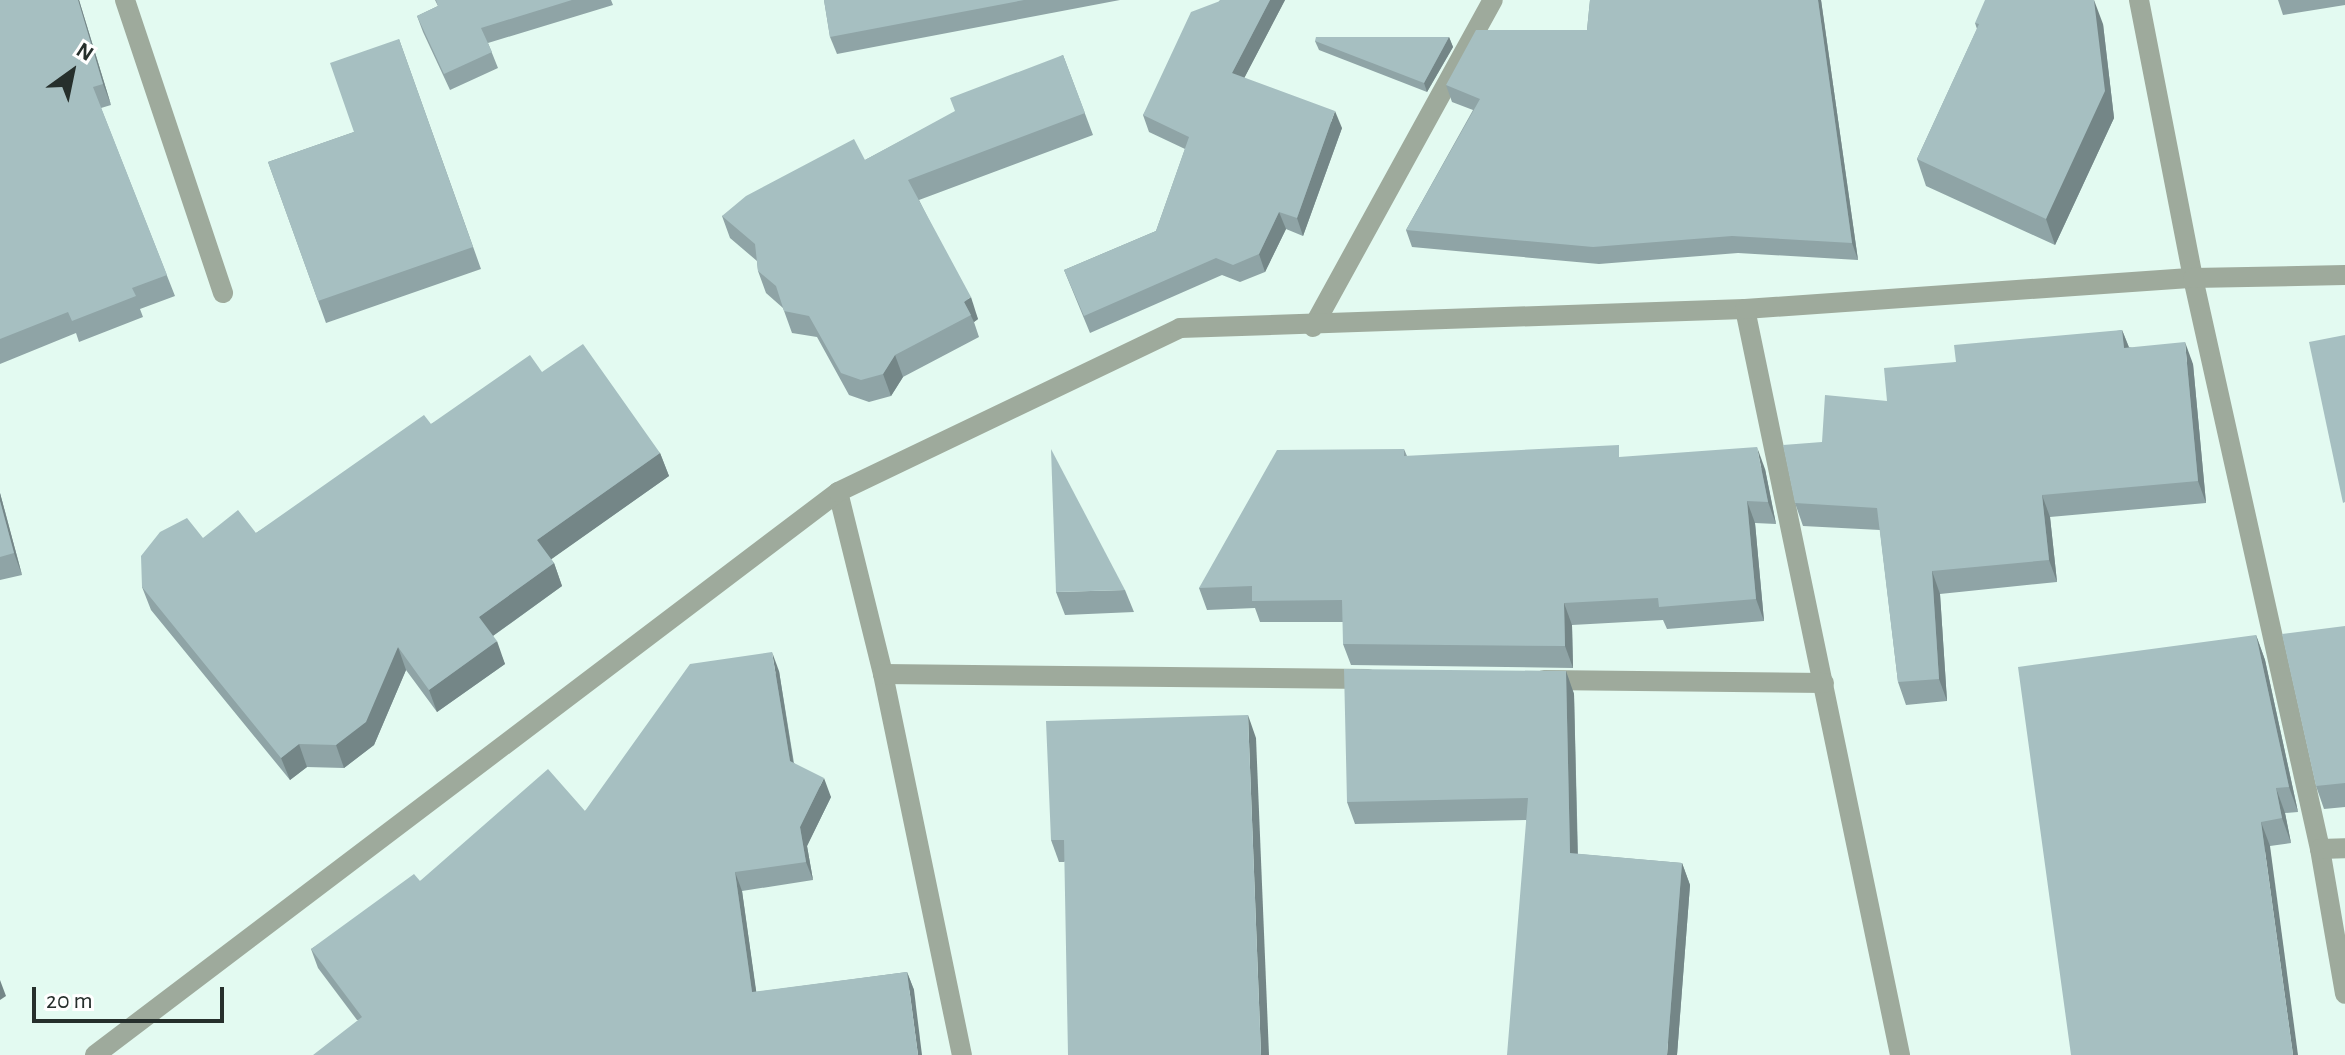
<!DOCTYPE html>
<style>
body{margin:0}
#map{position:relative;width:2345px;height:1055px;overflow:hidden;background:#e3faf1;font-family:"Alegreya Sans",sans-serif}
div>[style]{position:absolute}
.street>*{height:20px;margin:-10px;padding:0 10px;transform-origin:10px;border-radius:10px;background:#9eaa9c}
.wall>*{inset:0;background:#8fa4a6}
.shaded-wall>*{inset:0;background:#748687}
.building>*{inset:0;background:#a6bfc1}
span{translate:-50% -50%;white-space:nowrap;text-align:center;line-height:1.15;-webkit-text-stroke:6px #fff;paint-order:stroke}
.north{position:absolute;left:32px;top:32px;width:80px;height:80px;-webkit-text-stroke:6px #fff;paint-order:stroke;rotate:33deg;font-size:22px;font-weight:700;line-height:32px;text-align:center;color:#262f2c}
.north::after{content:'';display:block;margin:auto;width:28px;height:36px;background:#262f2c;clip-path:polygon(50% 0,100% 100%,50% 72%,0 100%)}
.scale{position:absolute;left:32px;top:987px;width:192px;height:36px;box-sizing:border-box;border:4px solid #262f2c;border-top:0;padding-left:10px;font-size:24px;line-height:28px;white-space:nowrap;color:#262f2c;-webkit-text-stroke:6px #fff;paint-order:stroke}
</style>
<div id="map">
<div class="street">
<div style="left:125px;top:0;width:309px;rotate:71.5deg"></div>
<div style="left:2139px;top:0;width:283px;rotate:79deg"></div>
<div style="left:2193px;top:278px;width:585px;rotate:77.46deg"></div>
<div style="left:2320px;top:849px;width:147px;rotate:80.2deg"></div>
<div style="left:1745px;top:309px;width:762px;rotate:78.26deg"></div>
<div style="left:1313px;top:327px;width:373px;rotate:-61.2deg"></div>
<div style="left:838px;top:492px;width:187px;rotate:76.1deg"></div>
<div style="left:883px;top:674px;width:389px;rotate:78.3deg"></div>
<div style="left:883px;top:674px;width:485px;rotate:0.6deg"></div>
<div style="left:1544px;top:680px;width:280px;rotate:0.6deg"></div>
<div style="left:2320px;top:849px;width:25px;rotate:-2deg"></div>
<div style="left:95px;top:1055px;width:932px;rotate:-37.15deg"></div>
<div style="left:838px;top:492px;width:379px;rotate:-25.6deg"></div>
<div style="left:1180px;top:328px;width:565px;rotate:-1.93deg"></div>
<div style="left:1745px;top:309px;width:449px;rotate:-4deg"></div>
<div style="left:2193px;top:278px;width:152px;rotate:-1.1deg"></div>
</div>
<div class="wall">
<div style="clip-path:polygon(0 0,79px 0,111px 105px,101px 108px,175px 296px,140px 309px,143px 317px,79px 342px,76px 333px,0 364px)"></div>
<div style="clip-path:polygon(435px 0,611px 0,613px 5px,488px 43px,498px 68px,450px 90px,423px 32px,417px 16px,438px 6px)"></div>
<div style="clip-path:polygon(824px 0,1120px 0,837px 54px,830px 37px)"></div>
<div style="clip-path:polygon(1220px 0,1285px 0,1244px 78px,1342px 128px,1303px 236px,1286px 229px,1265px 272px,1240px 282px,1222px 275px,1090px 333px,1064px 270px,1156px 231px,1185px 149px,1149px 132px,1143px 115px)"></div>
<div style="clip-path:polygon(1590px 0,1821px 0,1858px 260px,1738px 253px,1599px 264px,1412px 247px,1406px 230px,1473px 110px,1452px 102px,1446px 85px,1587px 30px)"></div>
<div style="clip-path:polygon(2278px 0,2345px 0,2345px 5px,2283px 15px)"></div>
<div style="clip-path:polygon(1975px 23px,2103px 24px,2114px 118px,2055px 245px,1926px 186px,1917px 159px,1977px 29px)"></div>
<div style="clip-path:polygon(1449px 37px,1453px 47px,1427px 92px,1319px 50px,1315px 41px)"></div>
<div style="clip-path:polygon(399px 39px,481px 269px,326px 323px,268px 162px,354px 132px)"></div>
<div style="clip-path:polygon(1063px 55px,1093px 135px,919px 200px,978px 319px,974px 322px,979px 337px,903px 377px,891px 396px,869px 402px,849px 395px,817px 337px,792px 333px,783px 308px,766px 293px,758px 271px,757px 261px,730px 238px,722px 216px,865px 160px)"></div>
<div style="clip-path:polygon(2122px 330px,2129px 347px,2193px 364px,2206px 503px,2050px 517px,2057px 582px,1940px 594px,1947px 701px,1906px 705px,1898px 682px,1880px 530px,1803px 526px,1795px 503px,1822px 442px,1887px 401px,1956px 362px)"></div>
<div style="clip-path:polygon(542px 372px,660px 453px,669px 476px,551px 559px,554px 563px,562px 586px,493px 636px,505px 664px,437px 712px,406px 670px,374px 745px,344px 768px,307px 767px,290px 780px,151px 610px,142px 587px,203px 538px,256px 533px,431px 424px)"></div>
<div style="clip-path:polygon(1404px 449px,1407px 456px,1623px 457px,1765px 469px,1776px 524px,1755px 523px,1764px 621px,1667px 629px,1663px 620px,1572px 625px,1573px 668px,1351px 665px,1343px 644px,1343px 622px,1260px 622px,1255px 608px,1207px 610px,1199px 588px)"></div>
<div style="clip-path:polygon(0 493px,22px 575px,0 580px)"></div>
<div style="clip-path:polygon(1125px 590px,1134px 612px,1065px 615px,1056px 592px)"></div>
<div style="clip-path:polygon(2345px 626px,2345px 807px,2324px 809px,2316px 786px)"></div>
<div style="clip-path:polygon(2256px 635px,2265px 660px,2298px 812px,2285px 813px,2291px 843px,2270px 846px,2071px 1055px)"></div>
<div style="clip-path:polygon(779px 671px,794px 763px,831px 797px,807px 846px,813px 880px,742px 891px,756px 992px,907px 972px,914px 990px,357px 1020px,318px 968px,311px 949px,420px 881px,585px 811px)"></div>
<div style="clip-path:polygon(1566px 671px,1574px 694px,1578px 854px,1682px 863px,1690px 885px,1677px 1055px,1526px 820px,1355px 824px,1347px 802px)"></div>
<div style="clip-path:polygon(1256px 738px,1064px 862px,1059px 862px,1051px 840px)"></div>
</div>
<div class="shaded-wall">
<div style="clip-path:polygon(78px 0,79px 0,111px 105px,103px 84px)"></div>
<div style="clip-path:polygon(1270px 0,1285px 0,1238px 90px,1232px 73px)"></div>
<div style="clip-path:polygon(1818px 0,1821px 0,1858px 260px,1852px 243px)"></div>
<div style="clip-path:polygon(2094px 0,2103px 24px,2114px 118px,2055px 245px,2046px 219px)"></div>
<div style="clip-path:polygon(1449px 37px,1453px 47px,1427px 92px,1424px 83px)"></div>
<div style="clip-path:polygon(1335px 111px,1342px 128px,1303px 236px,1297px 218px)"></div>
<div style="clip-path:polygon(1279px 212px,1286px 229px,1265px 272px,1259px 254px)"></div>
<div style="clip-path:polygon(971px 297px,978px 319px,974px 322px,964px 302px)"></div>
<div style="clip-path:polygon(2122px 330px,2131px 353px,2124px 348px)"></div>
<div style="clip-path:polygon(2185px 342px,2193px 364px,2206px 503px,2198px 481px)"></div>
<div style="clip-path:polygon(895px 355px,903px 377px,891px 396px,883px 374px)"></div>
<div style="clip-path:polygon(1757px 447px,1765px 469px,1776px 524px,1768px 502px)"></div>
<div style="clip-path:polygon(660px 453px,669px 476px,546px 563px,537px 540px)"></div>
<div style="clip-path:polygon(0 493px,22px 575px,14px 553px,0 501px)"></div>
<div style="clip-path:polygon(2042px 495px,2050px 517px,2057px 582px,2049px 560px)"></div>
<div style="clip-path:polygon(1747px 501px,1755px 523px,1764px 621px,1756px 599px)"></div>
<div style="clip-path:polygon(554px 563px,562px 586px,487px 640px,479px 617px)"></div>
<div style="clip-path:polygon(1932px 571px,1940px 594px,1947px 701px,1939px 679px)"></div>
<div style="clip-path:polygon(1564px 603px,1572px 625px,1573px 668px,1565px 646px)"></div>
<div style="clip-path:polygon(2256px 635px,2265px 660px,2298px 812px,2289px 787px)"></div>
<div style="clip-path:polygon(497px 641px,505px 664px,437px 712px,429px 690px)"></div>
<div style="clip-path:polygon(398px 647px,406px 670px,374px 745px,344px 768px,336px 745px)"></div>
<div style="clip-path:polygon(772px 652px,779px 671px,796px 780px,790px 761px)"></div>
<div style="clip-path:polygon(1566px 671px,1574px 694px,1578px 875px,1570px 853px)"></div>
<div style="clip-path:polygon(1248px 715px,1256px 738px,1269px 1055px,1261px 1055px)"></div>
<div style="clip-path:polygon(299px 744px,307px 767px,290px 780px,281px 758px)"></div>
<div style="clip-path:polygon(824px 778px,831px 797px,807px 846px,813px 880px,806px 862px,800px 827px)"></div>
<div style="clip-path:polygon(2276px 788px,2285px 813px,2291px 843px,2282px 818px)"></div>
<div style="clip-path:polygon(2261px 822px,2270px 846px,2298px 1055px,2293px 1055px)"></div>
<div style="clip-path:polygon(1682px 863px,1690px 885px,1677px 1055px,1667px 1055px)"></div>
<div style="clip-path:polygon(735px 872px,742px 891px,759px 1011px,752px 992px)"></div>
<div style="clip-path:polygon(907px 972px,914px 990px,922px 1055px,918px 1055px)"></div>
<div style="clip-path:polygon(0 980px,6px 996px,0 1000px)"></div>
</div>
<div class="building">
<div style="clip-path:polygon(0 0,78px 0,103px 84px,93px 87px,167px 275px,132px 288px,136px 296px,72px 321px,68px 312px,0 339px)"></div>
<div style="clip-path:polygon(436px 0,572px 0,481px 28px,492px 52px,444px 74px,417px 16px,438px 6px)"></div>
<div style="clip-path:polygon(824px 0,1024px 0,830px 37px)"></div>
<div style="clip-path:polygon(1220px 0,1270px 0,1232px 73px,1335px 111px,1297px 218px,1279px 212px,1259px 254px,1233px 265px,1216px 258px,1084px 316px,1064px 270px,1156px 231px,1189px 137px,1143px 115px,1191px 12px,1220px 1px)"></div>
<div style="clip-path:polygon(1590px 0,1818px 0,1852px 243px,1732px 236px,1593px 247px,1406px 230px,1480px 99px,1446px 85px,1476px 30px,1587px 30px)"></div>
<div style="clip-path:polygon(1985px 0,2094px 0,2105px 91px,2046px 219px,1917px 159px,1979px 24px,1975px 23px)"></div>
<div style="clip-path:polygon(1316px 37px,1449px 37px,1424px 83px,1315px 41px)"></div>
<div style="clip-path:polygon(399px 39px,473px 247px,318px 301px,268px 162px,354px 132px,330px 63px)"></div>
<div style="clip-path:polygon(1063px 55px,1085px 113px,908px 180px,971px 297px,964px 302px,971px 315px,895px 355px,883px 374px,861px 380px,841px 373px,809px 316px,784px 311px,776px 286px,758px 271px,755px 244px,722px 216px,746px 196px,854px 139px,865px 160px,955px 111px,950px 98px)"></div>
<div style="clip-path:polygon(2122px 330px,2124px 348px,2185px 342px,2198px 481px,2042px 495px,2049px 560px,1932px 571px,1939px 679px,1898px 682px,1877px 508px,1795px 503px,1783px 445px,1822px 442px,1825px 395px,1887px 401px,1884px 368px,1956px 362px,1954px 345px)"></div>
<div style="clip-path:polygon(2345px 335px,2345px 502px,2343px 503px,2309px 342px)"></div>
<div style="clip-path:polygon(583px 344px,660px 453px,537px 540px,554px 563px,479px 617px,497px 641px,429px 690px,398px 647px,366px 722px,336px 745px,299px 744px,281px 758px,142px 587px,141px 556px,160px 532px,187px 518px,203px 538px,238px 510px,256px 533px,424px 415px,431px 424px,530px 355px,542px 372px)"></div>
<div style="clip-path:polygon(1619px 445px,1619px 457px,1757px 447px,1768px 502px,1747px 501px,1756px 599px,1659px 607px,1658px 598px,1564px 603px,1565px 646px,1343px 644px,1342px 600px,1252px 601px,1252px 586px,1199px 588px,1277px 450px,1404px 449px,1404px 456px)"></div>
<div style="clip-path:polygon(1051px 449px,1125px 590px,1056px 592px)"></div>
<div style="clip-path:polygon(0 501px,14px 553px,0 557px)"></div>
<div style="clip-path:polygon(2345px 626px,2345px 783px,2316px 786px,2282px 634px)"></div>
<div style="clip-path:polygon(2256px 635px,2289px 787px,2276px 788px,2282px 818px,2261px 822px,2293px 1055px,2071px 1055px,2018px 667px)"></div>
<div style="clip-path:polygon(772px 652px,790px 761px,824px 778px,800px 827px,806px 862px,735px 872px,752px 992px,907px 972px,918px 1055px,313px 1055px,362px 1017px,311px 949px,414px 874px,420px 881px,548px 769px,585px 811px,690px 664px)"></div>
<div style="clip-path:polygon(1344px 669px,1566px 671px,1570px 853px,1682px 863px,1667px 1055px,1507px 1055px,1528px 798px,1347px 802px)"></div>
<div style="clip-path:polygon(1248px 715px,1261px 1055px,1068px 1055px,1064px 840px,1051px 840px,1046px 721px)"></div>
</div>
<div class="north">N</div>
<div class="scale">20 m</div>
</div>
